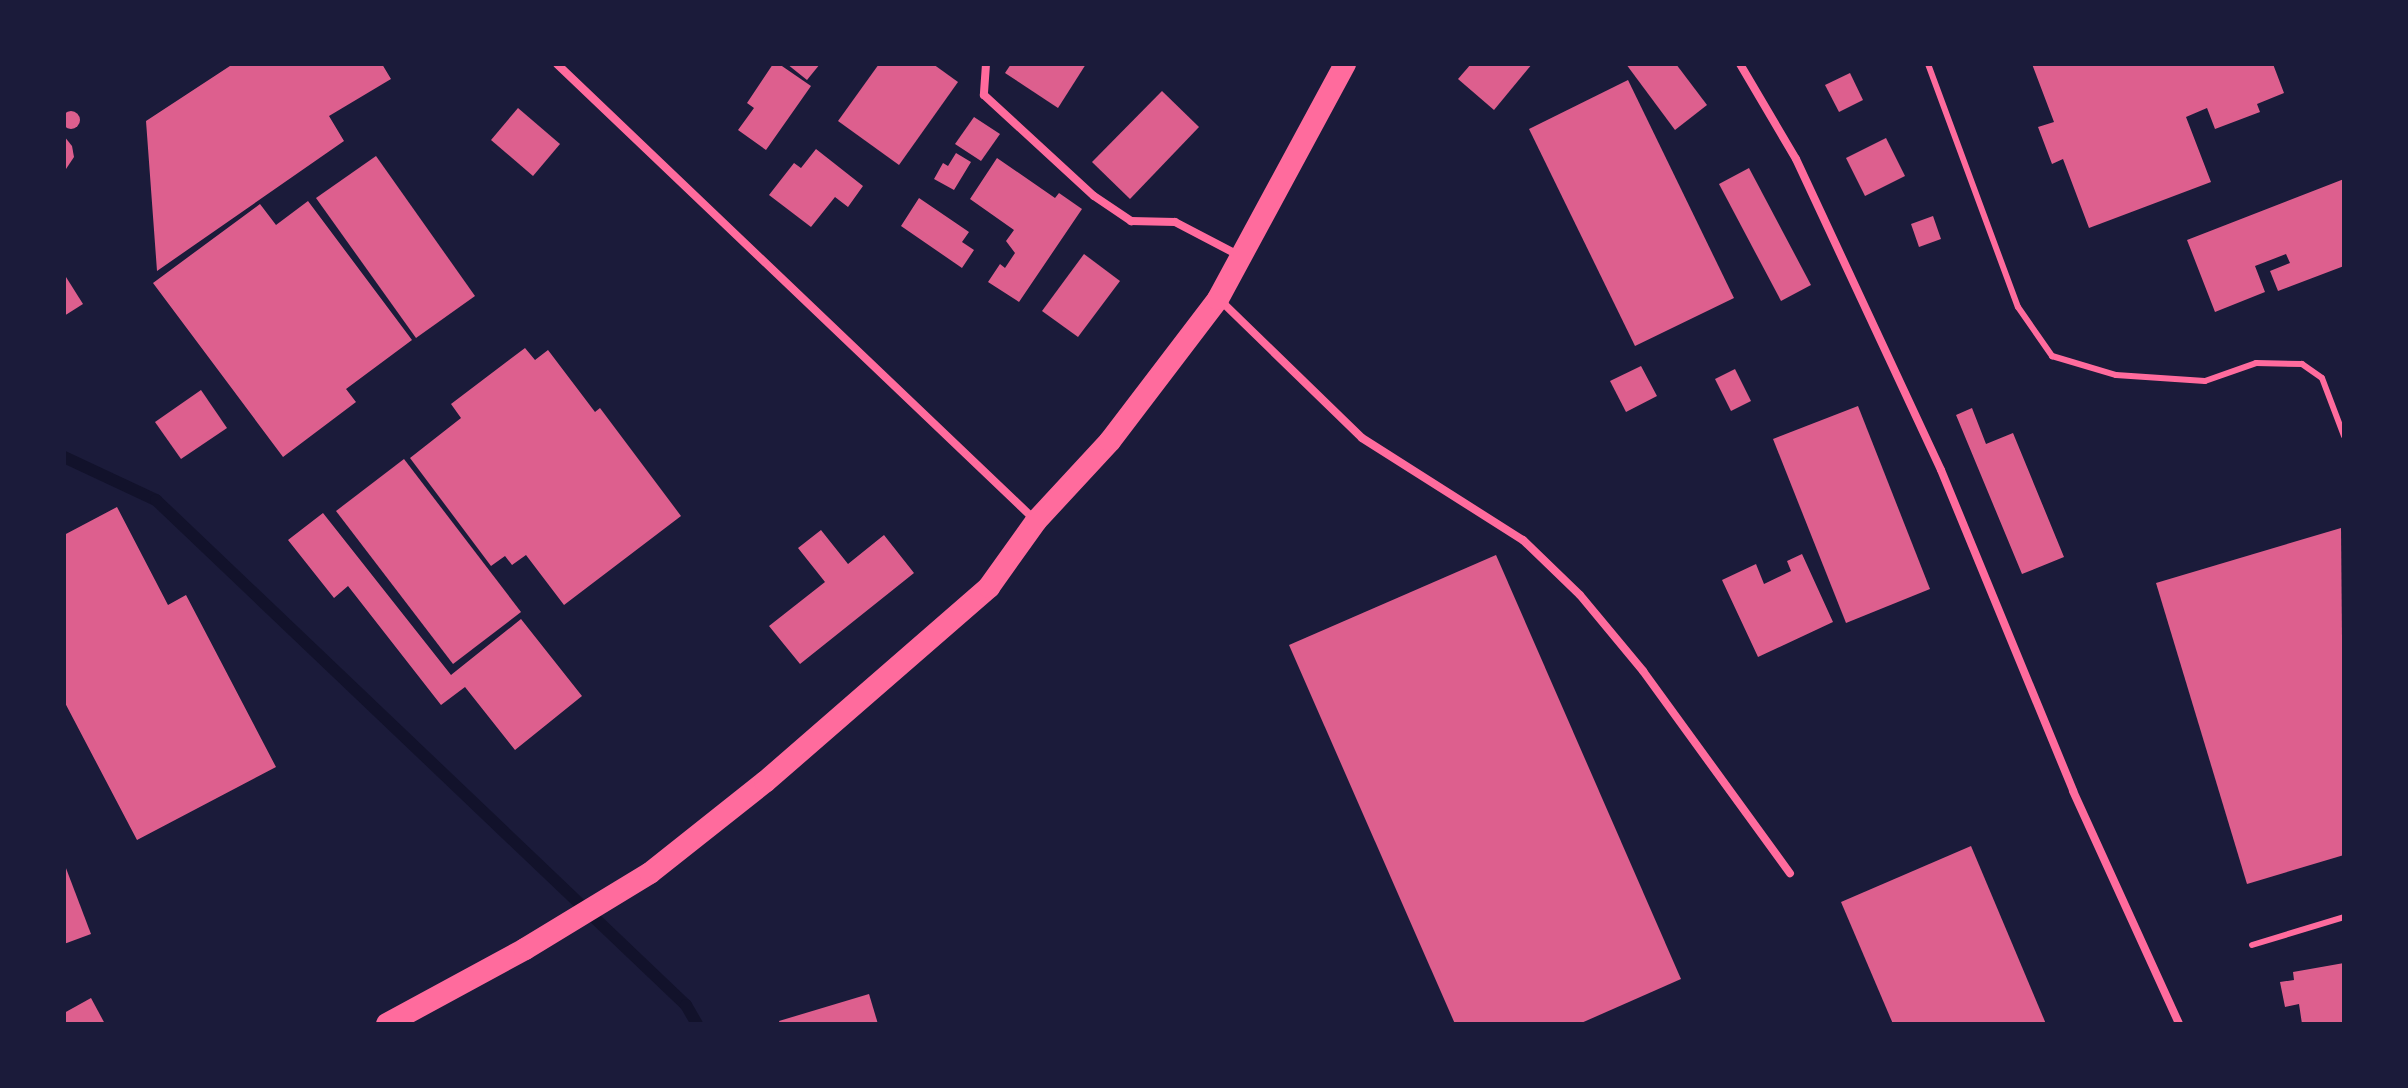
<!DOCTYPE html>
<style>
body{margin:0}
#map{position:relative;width:2408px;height:1088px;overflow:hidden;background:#1b1b3a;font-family:"Work Sans",sans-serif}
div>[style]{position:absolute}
.stream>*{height:12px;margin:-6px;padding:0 6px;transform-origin:6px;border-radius:6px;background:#12122b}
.building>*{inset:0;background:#dd5f8e}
.round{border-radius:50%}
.service>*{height:6px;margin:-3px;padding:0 3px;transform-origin:3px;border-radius:3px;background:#ff6b9d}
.minor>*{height:8px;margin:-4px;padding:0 4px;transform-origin:4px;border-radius:4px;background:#ff6b9d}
.trunk>*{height:22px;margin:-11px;padding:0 11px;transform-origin:11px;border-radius:11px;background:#ff6b9d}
span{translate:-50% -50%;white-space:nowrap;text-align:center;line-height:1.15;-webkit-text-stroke:7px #1b1b3a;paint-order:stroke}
.frame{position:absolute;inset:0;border:66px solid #1b1b3a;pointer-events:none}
</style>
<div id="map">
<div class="stream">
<div style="left:64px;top:457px;width:102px;rotate:25.1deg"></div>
<div style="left:156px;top:500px;width:732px;rotate:43.62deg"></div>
<div style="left:686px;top:1005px;width:22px;rotate:60deg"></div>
</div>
<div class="building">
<div style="clip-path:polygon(233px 64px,382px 64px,391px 79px,329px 116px,344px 141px,157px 271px,146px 121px)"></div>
<div style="clip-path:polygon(773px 64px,779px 64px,811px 86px,766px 150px,738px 130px,754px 108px,747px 103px)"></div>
<div style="clip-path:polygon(787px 64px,820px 64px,807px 80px)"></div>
<div style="clip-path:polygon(879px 64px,933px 64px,958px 82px,899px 165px,838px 121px)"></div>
<div style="clip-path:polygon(1011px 64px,1086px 64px,1058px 108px,1005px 73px)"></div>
<div style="clip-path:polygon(1471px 64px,1532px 64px,1494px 110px,1458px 79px)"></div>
<div style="clip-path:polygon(1626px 64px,1676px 64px,1707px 105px,1675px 130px)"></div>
<div style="clip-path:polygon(2032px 64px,2273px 64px,2284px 93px,2257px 104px,2260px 112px,2215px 129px,2207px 108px,2186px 117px,2211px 182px,2089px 228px,2063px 159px,2052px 164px,2038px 127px,2054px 122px)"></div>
<div style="clip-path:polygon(1850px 73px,1863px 100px,1839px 112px,1825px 85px)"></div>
<div style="clip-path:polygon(1628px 80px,1734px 298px,1635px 346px,1529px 129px)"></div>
<div style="clip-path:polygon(1162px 91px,1199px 127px,1130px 199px,1092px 162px)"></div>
<div style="clip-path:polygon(518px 108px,560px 144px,533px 176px,491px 140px)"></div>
<div class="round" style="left:62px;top:111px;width:18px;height:18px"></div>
<div style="clip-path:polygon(974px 117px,1000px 134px,981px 161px,955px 144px)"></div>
<div style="clip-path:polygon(64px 136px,72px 146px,74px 157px,64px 172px)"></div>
<div style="clip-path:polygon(1886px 138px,1905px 176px,1865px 196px,1846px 158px)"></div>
<div style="clip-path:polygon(816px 149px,863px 186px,848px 207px,835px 197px,811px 227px,769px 195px,794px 163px,801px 168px)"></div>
<div style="clip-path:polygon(956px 153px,971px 162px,954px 190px,934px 179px,943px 163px,948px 166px)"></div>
<div style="clip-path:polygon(376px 156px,475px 296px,416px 338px,316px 198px)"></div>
<div style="clip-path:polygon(997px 158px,1055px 198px,1059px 193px,1082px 209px,1019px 302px,988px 282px,1000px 264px,1005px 268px,1015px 253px,1006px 241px,1014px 230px,970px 199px)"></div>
<div style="clip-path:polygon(1749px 168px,1811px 285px,1781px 301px,1719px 184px)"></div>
<div style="clip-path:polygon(2344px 179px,2344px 266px,2278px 291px,2270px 271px,2290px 263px,2286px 254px,2255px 266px,2265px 292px,2215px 312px,2187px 240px)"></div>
<div style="clip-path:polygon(919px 198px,969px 232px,962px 242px,974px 250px,962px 268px,901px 226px)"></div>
<div style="clip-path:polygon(308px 201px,412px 340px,346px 389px,356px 402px,283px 457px,153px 283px,260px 204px,276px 225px)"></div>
<div style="clip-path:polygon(1933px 216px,1941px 239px,1919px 247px,1911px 224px)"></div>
<div style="clip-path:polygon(1084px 254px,1120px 281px,1078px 337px,1042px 311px)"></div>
<div style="clip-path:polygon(66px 277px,83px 304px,64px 316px,64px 278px)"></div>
<div style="clip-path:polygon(525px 348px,535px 360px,548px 350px,595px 412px,600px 408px,681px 516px,564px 605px,526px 555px,512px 565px,505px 556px,491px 566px,410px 458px,461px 418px,451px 404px)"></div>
<div style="clip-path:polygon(1641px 366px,1657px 396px,1626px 412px,1610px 381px)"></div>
<div style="clip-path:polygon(1735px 369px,1751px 401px,1731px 411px,1715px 379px)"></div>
<div style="clip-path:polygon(201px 390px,227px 428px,181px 459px,155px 422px)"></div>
<div style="clip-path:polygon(1858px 406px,1930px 589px,1846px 623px,1773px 439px)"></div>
<div style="clip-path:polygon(1972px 408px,1986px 444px,2013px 433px,2064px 557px,2022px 574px,1956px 415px)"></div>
<div style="clip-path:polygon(404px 459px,521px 612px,453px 664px,336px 511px)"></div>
<div style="clip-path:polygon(117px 507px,168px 605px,186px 595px,276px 767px,137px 840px,64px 701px,64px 535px)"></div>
<div style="clip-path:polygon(323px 513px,451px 675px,521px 619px,582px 696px,515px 750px,465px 687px,441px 705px,348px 586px,334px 598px,288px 540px)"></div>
<div style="clip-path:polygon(2341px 528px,2344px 855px,2247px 884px,2156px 583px)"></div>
<div style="clip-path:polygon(821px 530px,848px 564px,884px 535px,914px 573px,800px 664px,769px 626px,825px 582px,798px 548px)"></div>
<div style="clip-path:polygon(1802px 554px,1833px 622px,1758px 657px,1722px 580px,1756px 564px,1764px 584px,1791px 571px,1787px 561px)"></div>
<div style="clip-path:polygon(1496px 555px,1681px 979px,1579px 1024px,1455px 1024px,1289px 645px)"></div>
<div style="clip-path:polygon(1971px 846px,2046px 1024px,1893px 1024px,1841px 902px)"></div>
<div style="clip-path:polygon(64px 863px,91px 934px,64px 944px)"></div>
<div style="clip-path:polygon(2344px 963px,2344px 1024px,2302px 1024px,2299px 1004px,2285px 1007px,2280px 982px,2294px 980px,2293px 972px)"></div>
<div style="clip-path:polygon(869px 994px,878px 1024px,780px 1024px,779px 1021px)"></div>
<div style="clip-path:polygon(91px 998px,105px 1024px,64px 1024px,64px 1013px)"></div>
</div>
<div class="service">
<div style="left:1928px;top:64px;width:259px;rotate:69.7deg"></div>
<div style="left:2018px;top:307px;width:60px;rotate:55.2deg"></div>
<div style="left:2052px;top:356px;width:67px;rotate:16.5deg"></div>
<div style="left:2116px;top:375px;width:89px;rotate:3.9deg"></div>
<div style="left:2205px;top:381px;width:54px;rotate:-19.4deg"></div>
<div style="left:2256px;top:363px;width:46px;rotate:1.2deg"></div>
<div style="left:2302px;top:364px;width:24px;rotate:35deg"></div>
<div style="left:2322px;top:378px;width:62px;rotate:69.2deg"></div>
<div style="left:2252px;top:945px;width:96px;rotate:-16.9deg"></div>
</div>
<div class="minor">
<div style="left:557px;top:64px;width:659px;rotate:43.65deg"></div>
<div style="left:986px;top:64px;width:31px;rotate:94deg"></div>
<div style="left:984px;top:95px;width:149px;rotate:42.6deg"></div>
<div style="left:1094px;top:196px;width:45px;rotate:34deg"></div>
<div style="left:1131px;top:221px;width:44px;rotate:1.3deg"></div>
<div style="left:1175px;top:222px;width:73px;rotate:27.6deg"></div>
<div style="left:1740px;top:64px;width:110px;rotate:59.5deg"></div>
<div style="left:1796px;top:159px;width:343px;rotate:65deg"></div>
<div style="left:1941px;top:470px;width:347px;rotate:67.6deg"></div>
<div style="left:2073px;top:791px;width:256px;rotate:65.5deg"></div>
<div style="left:1219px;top:299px;width:199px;rotate:44.2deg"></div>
<div style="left:1362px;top:438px;width:191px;rotate:32.4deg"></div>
<div style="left:1523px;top:540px;width:79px;rotate:44deg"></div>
<div style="left:1580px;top:595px;width:99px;rotate:50.3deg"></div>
<div style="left:1643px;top:671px;width:250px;rotate:54deg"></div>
</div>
<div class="trunk">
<div style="left:387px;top:1024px;width:157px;rotate:-28.5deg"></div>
<div style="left:525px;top:949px;width:146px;rotate:-31.3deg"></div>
<div style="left:650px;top:873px;width:147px;rotate:-38.4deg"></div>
<div style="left:765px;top:782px;width:297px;rotate:-41deg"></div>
<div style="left:989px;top:587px;width:81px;rotate:-54.5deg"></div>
<div style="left:1036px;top:521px;width:109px;rotate:-47.2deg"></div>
<div style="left:1110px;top:441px;width:178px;rotate:-52.7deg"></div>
<div style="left:1218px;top:299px;width:267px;rotate:-61.6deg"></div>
</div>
<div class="frame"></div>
</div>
